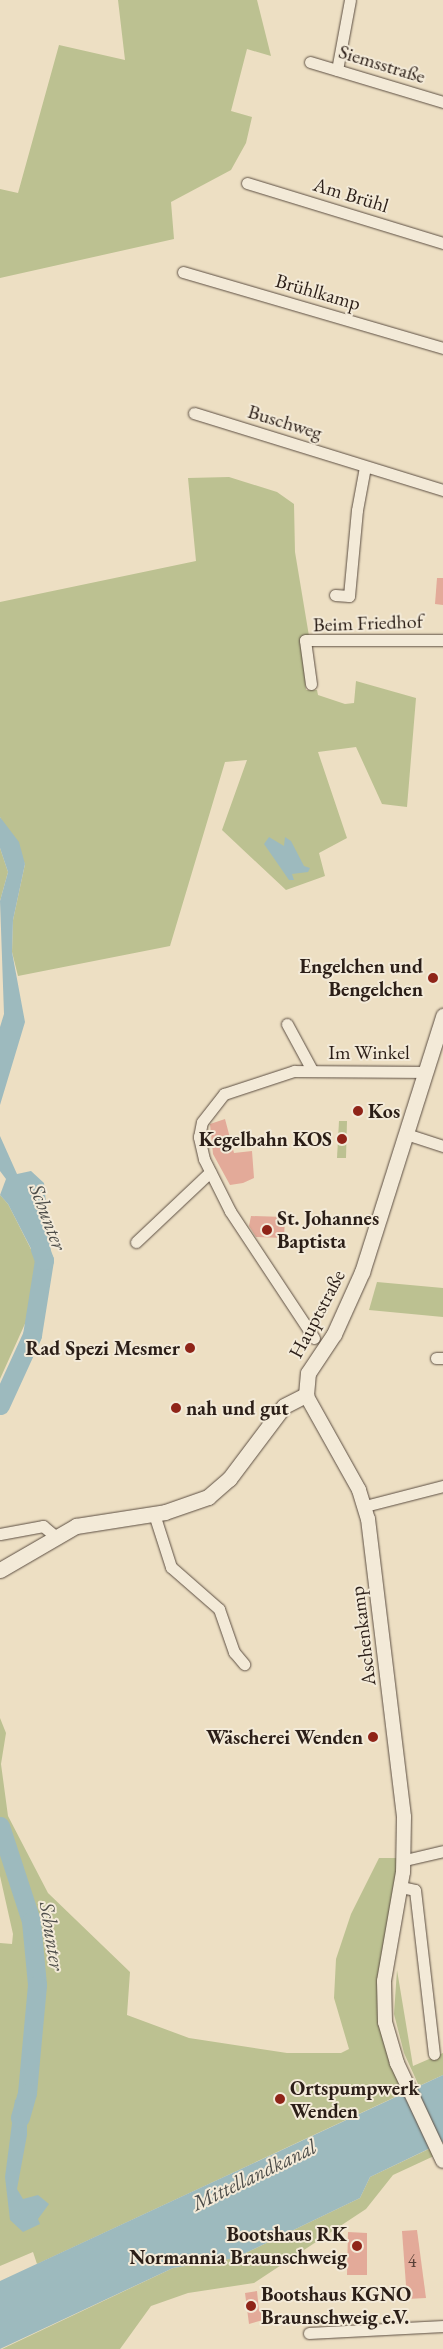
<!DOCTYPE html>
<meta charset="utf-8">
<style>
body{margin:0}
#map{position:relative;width:443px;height:2349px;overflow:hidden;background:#eddfc3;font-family:"EB Garamond",serif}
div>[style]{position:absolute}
.green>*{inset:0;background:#bcc191}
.water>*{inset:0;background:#9dbabe}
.river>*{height:19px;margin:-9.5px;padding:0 9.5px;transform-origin:9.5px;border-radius:9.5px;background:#9dbabe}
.building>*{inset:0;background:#e3aa99}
.roads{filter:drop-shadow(0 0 1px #5c4e42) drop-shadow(0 0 1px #5c4e42)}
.minor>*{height:11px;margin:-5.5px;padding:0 5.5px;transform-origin:5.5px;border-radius:5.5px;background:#f3ead8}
.tertiary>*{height:14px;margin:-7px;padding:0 7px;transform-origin:7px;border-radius:7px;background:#f3ead8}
.secondary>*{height:15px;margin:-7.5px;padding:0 7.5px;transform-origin:7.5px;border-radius:7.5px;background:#f3ead8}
.dots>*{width:14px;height:14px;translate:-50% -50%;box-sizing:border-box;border:2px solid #f3ead8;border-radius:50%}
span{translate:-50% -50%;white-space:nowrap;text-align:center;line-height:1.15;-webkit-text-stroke:4px #f3ead8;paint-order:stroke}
.number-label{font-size:18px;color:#594138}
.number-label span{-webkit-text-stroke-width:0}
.street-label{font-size:20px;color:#2b1e17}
.poi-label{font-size:20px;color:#2b1e17;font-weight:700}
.right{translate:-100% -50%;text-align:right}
.left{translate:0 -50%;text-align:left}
.water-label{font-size:21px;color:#4d4d49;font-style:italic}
</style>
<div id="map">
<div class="green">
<div style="clip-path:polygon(118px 0,257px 0,271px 56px,247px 49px,231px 111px,252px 117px,246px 143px,231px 170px,171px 202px,174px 239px,0 278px,0 189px,18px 193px,59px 45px,125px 60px)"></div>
<div style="clip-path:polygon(229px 477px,277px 492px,294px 504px,295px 552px,309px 636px,301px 637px,306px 690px,317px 690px,318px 695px,345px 704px,354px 703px,356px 681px,416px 698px,407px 807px,382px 804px,356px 747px,318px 752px,347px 838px,319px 853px,325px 876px,286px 890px,222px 830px,247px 760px,225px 762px,170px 946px,18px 976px,12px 952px,13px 920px,25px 864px,0 817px,0 602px,196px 561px,188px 478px)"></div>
<div style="clip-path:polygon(0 848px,8px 872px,0 901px)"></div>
<div style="clip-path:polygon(339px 1121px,347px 1121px,346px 1158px,337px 1158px)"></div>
<div style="clip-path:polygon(0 1195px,8px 1204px,42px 1271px,52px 1264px,0 1379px)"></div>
<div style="clip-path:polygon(377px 1282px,443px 1288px,443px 1317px,369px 1310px)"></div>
<div style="clip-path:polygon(0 1718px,6px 1733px,1px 1764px,8px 1816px,48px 1893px,130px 1972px,127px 2015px,189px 2038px,287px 2053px,341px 2053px,349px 2049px,334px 1998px,336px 1959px,351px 1914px,379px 1858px,400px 1858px,380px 1974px,406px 2092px,37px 2264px,33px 2252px,0 2266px,0 1943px,12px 1944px,13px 1934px,0 1876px)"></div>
<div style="clip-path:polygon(397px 1970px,413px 2066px,443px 2053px,443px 2075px,419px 2086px,404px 2053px,394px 2014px)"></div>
<div style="clip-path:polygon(431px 2148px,434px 2156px,393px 2175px,366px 2209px,254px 2283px,188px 2293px,151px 2306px,120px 2349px,2px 2349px,173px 2268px,235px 2258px,360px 2198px,370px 2177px)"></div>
</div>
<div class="water">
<div style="clip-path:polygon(0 817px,19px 842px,25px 864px,13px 920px,12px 952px,25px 1022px,0 1105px,0 1027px,4px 1014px,0 901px,8px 872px,0 848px)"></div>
<div style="clip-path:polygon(269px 837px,284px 846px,285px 837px,291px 841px,304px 866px,310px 868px,308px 872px,292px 874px,294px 880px,289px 880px,264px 844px)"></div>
<div style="clip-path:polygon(0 1136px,17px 1174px,31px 1171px,44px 1183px,52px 1264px,43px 1272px,8px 1204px,0 1195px,6px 1179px,0 1171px)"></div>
<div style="clip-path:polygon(443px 2075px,443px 2142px,370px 2177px,360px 2198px,235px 2258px,173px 2268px,0 2349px,0 2281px)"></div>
<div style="clip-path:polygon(27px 2093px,27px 2135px,17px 2189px,23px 2199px,38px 2195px,49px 2204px,38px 2219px,40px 2224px,23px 2232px,10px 2220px,5px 2177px,15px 2100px)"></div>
</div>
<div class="river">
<div style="left:0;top:1405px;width:77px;rotate:-65.4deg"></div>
<div style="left:32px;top:1335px;width:76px;rotate:-80.9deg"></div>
<div style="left:44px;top:1260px;width:12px;rotate:-110deg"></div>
<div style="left:0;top:1826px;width:100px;rotate:71.9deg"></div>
<div style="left:31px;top:1921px;width:64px;rotate:84.6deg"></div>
<div style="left:37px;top:1985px;width:108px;rotate:95.3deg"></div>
<div style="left:27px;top:2093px;width:26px;rotate:106deg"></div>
</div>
<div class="building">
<div style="clip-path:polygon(437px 578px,443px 578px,443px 605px,435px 604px)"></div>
<div style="clip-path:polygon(225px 1119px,234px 1153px,252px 1151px,254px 1178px,243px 1183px,230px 1185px,213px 1154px,210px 1124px)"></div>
<div style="clip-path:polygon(251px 1216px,285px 1217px,284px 1238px,256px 1237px,249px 1226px)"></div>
<div style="clip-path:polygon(417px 2230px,426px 2298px,407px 2299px,402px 2231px)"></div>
<div style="clip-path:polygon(348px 2232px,367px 2233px,367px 2275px,347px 2275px)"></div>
<div style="clip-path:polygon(257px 2291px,259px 2311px,269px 2309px,270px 2318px,249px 2324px,245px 2293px)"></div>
</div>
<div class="roads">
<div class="minor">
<div style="left:310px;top:62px;width:139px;rotate:16.7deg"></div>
<div style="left:337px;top:70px;width:71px;rotate:-79.5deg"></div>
<div style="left:247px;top:183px;width:205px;rotate:17deg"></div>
<div style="left:183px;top:272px;width:271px;rotate:16.3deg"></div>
<div style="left:194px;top:413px;width:261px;rotate:17.2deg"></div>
<div style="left:335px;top:595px;width:14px;rotate:4deg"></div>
<div style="left:349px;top:596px;width:86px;rotate:-84.7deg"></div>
<div style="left:357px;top:510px;width:44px;rotate:-79.5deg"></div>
<div style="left:311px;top:684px;width:44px;rotate:-97.8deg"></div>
<div style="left:305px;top:640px;width:138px"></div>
<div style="left:287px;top:1024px;width:52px;rotate:61.5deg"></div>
<div style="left:406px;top:1134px;width:39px;rotate:18deg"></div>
<div style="left:136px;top:1242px;width:102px;rotate:-43.4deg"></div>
<div style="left:314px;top:1338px;width:152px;rotate:-123.5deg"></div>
<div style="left:230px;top:1211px;width:58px;rotate:-116.6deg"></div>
<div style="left:204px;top:1159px;width:23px;rotate:-103deg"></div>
<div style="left:199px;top:1137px;width:15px;rotate:-79deg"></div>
<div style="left:202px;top:1122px;width:36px;rotate:-52deg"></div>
<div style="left:224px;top:1094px;width:74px;rotate:-18.2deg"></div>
<div style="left:294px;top:1071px;width:132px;rotate:0.4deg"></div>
<div style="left:436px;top:1358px;width:7px"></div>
<div style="left:365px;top:1506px;width:81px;rotate:-14.4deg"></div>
<div style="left:154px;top:1514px;width:56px;rotate:72.2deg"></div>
<div style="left:171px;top:1567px;width:64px;rotate:41.2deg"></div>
<div style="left:219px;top:1609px;width:46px;rotate:70.8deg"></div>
<div style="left:234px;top:1652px;width:16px;rotate:50deg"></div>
<div style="left:0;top:1534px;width:44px;rotate:-10.5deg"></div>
<div style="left:43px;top:1526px;width:16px;rotate:40deg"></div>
<div style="left:405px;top:1860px;width:39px;rotate:-13deg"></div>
<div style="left:401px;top:1887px;width:14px;rotate:12deg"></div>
<div style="left:415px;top:1890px;width:165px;rotate:83.4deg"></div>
<div style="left:309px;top:2333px;width:134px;rotate:-3deg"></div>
</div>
<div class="tertiary">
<div style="left:306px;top:1395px;width:109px;rotate:60.8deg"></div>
<div style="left:359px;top:1490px;width:30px;rotate:73deg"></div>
<div style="left:368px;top:1519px;width:300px;rotate:83.1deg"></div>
<div style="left:404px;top:1817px;width:55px;rotate:91deg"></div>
<div style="left:403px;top:1872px;width:111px;rotate:99.9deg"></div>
<div style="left:384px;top:1981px;width:41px;rotate:88.6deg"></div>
<div style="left:385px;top:2022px;width:43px;rotate:73.7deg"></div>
<div style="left:397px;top:2063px;width:108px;rotate:64.9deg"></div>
</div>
<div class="secondary">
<div style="left:0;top:1570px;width:88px;rotate:-30.1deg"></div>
<div style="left:76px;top:1526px;width:90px;rotate:-8.9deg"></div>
<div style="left:165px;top:1512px;width:46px;rotate:-19.2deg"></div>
<div style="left:208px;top:1497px;width:28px;rotate:-41deg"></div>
<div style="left:229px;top:1479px;width:91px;rotate:-53deg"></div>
<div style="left:284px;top:1406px;width:25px;rotate:-27deg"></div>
<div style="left:306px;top:1395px;width:22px;rotate:-85deg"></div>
<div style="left:308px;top:1373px;width:47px;rotate:-56.3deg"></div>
<div style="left:334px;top:1334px;width:68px;rotate:-65.7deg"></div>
<div style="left:362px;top:1272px;width:269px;rotate:-72.4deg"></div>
</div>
</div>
<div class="dots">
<div style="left:433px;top:978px;background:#8f2418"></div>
<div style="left:358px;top:1111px;background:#8f2418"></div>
<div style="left:342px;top:1139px;background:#8f2418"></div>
<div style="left:267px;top:1230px;background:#8f2418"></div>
<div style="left:190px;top:1348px;background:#8f2418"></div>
<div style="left:176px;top:1408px;background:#8f2418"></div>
<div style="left:373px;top:1737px;background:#8f2418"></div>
<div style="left:280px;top:2099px;background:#8f2418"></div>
<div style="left:357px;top:2246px;background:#8f2418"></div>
<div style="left:251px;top:2306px;background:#8f2418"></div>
</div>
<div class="number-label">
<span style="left:412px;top:2261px">4</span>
</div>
<div class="street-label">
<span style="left:382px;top:64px;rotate:17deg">Siemsstraße</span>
<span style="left:351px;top:195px;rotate:17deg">Am Brühl</span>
<span style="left:318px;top:292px;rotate:16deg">Brühlkamp</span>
<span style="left:285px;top:422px;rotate:17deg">Buschweg</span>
<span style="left:368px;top:623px;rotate:-2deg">Beim Friedhof</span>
<span style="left:369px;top:1052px">Im Winkel</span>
<span style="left:317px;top:1314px;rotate:-62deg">Hauptstraße</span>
<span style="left:363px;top:1636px;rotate:-97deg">Aschenkamp</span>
</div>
<div class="poi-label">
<span class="right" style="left:423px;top:978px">Engelchen und<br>Bengelchen</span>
<span class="left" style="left:368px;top:1111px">Kos</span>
<span class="right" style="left:332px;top:1139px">Kegelbahn KOS</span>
<span class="left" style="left:277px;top:1230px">St. Johannes<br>Baptista</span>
<span class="right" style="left:180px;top:1348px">Rad Spezi Mesmer</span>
<span class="left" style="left:186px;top:1408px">nah und gut</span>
<span class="right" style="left:363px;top:1737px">Wäscherei Wenden</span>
<span class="left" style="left:290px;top:2100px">Ortspumpwerk<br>Wenden</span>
<span class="right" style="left:347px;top:2246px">Bootshaus RK<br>Normannia Braunschweig</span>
<span class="left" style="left:261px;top:2306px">Bootshaus KGNO<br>Braunschweig e.V.</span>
</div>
<div class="water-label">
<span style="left:48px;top:1217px;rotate:69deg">Schunter</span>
<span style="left:52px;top:1936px;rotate:81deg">Schunter</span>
<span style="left:254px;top:2175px;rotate:-26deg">Mittellandkanal</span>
</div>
</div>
